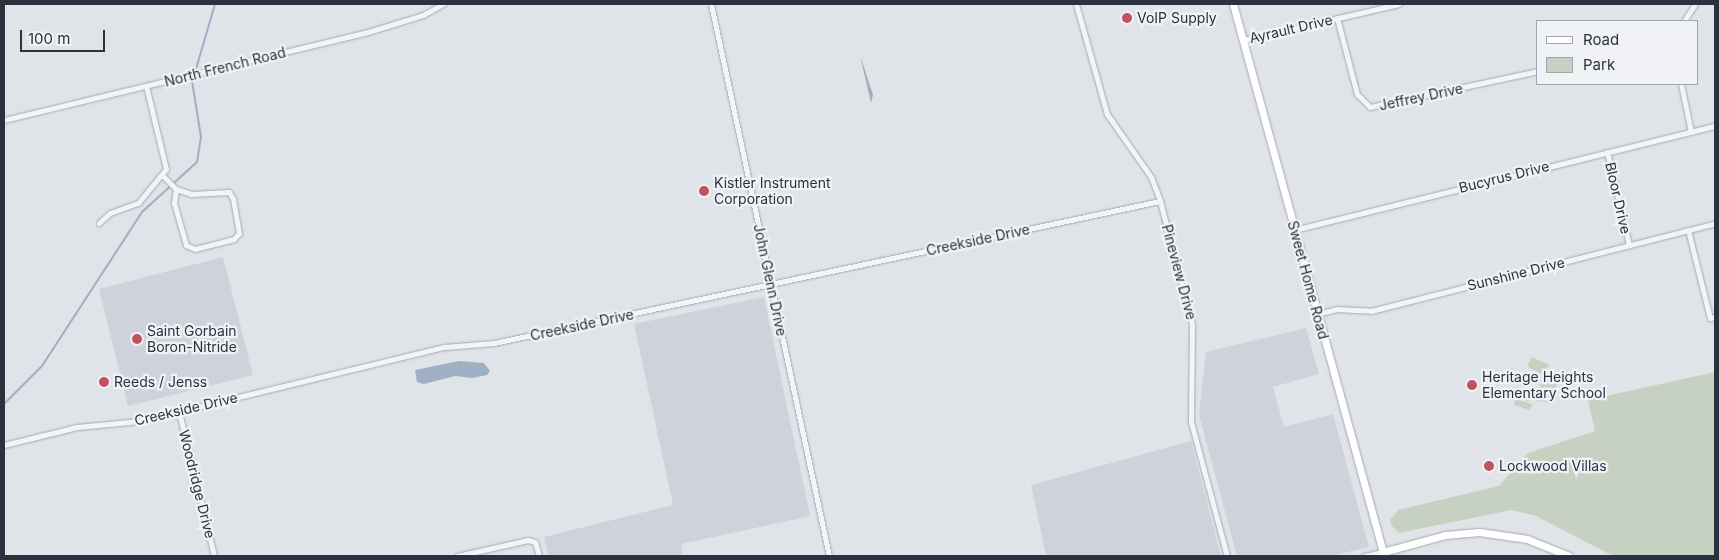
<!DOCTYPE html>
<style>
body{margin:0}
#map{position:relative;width:1719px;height:560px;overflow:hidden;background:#e0e3e8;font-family:Inter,sans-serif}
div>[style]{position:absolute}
.built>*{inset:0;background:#cfd2da}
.green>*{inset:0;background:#c6d1c2}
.round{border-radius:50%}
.water>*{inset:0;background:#9fb0c4}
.stream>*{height:2px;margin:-1px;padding:0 1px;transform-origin:1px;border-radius:1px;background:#9fb0c4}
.roads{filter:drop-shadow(0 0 1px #a6aab2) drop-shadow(0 0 1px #a6aab2)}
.street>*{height:5px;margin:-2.5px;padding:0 2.5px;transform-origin:2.5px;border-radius:2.5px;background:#f3f4f7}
.secondary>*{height:7px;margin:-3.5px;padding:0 3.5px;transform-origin:3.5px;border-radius:3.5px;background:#fff}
.dots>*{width:14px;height:14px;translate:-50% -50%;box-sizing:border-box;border:2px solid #f0f2f6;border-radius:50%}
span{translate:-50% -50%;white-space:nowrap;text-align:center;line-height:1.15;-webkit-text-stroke:4.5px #f0f2f6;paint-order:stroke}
.poi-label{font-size:14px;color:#2b313e}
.left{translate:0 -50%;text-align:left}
.street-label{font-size:14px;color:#2b313e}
.frame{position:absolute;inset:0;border:5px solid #2b313e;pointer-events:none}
.legend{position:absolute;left:1536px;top:20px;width:162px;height:65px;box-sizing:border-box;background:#f0f2f6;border:1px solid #a1a5ac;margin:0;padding:6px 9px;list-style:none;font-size:15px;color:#2b313e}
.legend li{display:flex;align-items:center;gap:10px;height:25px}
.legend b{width:25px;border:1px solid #a1a5ac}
.scale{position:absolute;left:20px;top:30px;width:85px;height:22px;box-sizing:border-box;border:2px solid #2b313e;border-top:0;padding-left:6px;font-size:15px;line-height:18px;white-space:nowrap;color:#2b313e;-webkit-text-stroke:4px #f0f2f6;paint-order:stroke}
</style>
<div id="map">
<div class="built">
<div style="clip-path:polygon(223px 257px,253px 375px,128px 406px,99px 289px)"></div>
<div style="clip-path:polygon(764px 297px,810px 516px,681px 544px,683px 556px,548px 556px,544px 537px,673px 505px,634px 324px)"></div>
<div style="clip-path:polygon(1306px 328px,1319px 374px,1273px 387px,1284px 427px,1333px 414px,1369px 547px,1330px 556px,1237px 556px,1199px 415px,1206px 352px)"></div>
<div style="clip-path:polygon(1191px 441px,1221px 556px,1046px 556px,1031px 485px)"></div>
</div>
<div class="green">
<div style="clip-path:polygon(1532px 357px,1549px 365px,1543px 375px,1527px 366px)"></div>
<div style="clip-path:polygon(1715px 372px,1715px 556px,1613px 556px,1536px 516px,1511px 510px,1399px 533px,1392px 526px,1390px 520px,1398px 510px,1499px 486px,1528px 453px,1595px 431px,1588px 400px)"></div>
<div style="clip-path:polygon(1542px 380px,1557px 383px,1552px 403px,1536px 401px)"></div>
<div class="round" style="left:1521.5px;top:389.5px;width:11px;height:11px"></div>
<div style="clip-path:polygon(1516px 399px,1532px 404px,1530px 410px,1514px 405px)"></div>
</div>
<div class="water">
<div style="clip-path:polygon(861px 58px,873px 95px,871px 103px,861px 60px)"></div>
<div style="clip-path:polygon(459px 361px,484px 363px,490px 371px,487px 375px,472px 378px,455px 376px,424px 384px,417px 382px,415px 370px)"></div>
</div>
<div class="stream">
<div style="left:196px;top:69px;width:68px;rotate:-73.7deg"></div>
<div style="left:4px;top:404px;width:54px;rotate:-45deg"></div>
<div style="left:42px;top:366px;width:184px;rotate:-57deg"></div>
<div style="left:142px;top:212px;width:74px;rotate:-42.3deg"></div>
<div style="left:197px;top:162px;width:25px;rotate:-81deg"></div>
<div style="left:201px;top:137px;width:57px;rotate:-99.1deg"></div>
</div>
<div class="roads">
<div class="street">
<div style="left:711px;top:4px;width:564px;rotate:77.93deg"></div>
<div style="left:1076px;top:4px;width:114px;rotate:74.3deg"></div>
<div style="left:1107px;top:114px;width:77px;rotate:55.1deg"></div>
<div style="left:1151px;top:177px;width:26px;rotate:69deg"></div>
<div style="left:1160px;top:201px;width:127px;rotate:75.4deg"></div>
<div style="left:1192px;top:324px;width:98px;rotate:90.6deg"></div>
<div style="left:1191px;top:422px;width:139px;rotate:75deg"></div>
<div style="left:1337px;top:18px;width:79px;rotate:75.3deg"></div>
<div style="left:1357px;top:94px;width:18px;rotate:45deg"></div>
<div style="left:1370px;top:107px;width:172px;rotate:-12.1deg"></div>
<div style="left:1684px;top:21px;width:20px;rotate:-57deg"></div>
<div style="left:1243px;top:40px;width:160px;rotate:-13deg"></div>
<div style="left:1681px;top:84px;width:49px;rotate:78.2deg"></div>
<div style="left:4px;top:120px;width:374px;rotate:-13.6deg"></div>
<div style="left:368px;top:32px;width:58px;rotate:-17.2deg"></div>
<div style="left:423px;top:15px;width:23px;rotate:-29deg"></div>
<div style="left:1607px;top:152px;width:96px;rotate:76.7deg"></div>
<div style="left:163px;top:176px;width:18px;rotate:45deg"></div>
<div style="left:176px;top:189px;width:16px;rotate:18deg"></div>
<div style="left:191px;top:194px;width:38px;rotate:-3deg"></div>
<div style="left:229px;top:192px;width:8px;rotate:60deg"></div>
<div style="left:233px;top:199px;width:35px;rotate:80deg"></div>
<div style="left:239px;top:233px;width:8px;rotate:130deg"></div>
<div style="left:234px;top:239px;width:40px;rotate:165.6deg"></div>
<div style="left:195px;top:249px;width:10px;rotate:-156deg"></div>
<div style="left:186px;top:245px;width:44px;rotate:-105.9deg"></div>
<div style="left:174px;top:203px;width:14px;rotate:-82deg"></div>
<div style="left:99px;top:223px;width:15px;rotate:-42deg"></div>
<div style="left:110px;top:213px;width:30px;rotate:-20deg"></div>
<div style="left:138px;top:203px;width:44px;rotate:-50.5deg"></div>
<div style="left:166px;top:169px;width:85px;rotate:-103.5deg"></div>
<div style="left:1294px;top:230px;width:434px;rotate:-13.9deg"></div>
<div style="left:1688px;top:230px;width:91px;rotate:76deg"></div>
<div style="left:1710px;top:318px;width:5px;rotate:-11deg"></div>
<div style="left:1317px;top:314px;width:21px;rotate:-14deg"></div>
<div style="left:1337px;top:309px;width:34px;rotate:3deg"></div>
<div style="left:1371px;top:311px;width:355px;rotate:-14.3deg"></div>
<div style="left:179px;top:412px;width:148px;rotate:76.3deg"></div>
<div style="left:4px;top:445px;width:75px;rotate:-13.9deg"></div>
<div style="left:77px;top:427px;width:63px;rotate:-5.4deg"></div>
<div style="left:140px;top:421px;width:313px;rotate:-13.7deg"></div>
<div style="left:444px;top:347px;width:50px;rotate:-4.6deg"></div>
<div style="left:494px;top:343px;width:681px;rotate:-12.04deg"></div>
<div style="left:457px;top:556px;width:73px;rotate:-12.7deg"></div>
<div style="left:528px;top:540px;width:7px;rotate:16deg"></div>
<div style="left:535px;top:542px;width:15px;rotate:74deg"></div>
<div style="left:1364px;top:556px;width:19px;rotate:-12deg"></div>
</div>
<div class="secondary">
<div style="left:1233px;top:4px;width:572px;rotate:74.7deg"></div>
<div style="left:1383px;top:552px;width:64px;rotate:-15.3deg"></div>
<div style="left:1445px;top:535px;width:34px;rotate:-5deg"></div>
<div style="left:1479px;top:532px;width:49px;rotate:8.3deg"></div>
<div style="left:1527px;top:539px;width:45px;rotate:22deg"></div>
</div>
</div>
<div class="dots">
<div style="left:1127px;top:18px;background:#c1515f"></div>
<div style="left:704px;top:191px;background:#c1515f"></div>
<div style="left:137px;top:339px;background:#c1515f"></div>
<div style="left:104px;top:382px;background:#c1515f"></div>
<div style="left:1472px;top:385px;background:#c1515f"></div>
<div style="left:1489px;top:466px;background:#c1515f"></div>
</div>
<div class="poi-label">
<span class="left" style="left:1137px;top:18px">VoIP Supply</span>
<span class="left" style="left:714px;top:191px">Kistler Instrument<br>Corporation</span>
<span class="left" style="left:147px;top:339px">Saint Gorbain<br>Boron-Nitride</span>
<span class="left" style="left:1482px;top:385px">Heritage Heights<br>Elementary School</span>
<span class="left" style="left:114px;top:382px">Reeds / Jenss</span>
<span class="left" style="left:1499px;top:466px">Lockwood Villas</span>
</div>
<div class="street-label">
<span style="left:1291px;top:29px;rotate:-13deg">Ayrault Drive</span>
<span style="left:225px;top:67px;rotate:-14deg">North French Road</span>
<span style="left:1421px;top:97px;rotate:-12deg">Jeffrey Drive</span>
<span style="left:1504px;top:177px;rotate:-14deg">Bucyrus Drive</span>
<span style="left:1618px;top:198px;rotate:77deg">Bloor Drive</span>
<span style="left:978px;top:240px;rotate:-12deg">Creekside Drive</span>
<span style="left:1179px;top:272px;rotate:75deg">Pineview Drive</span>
<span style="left:1516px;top:274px;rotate:-14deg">Sunshine Drive</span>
<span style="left:770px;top:280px;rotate:78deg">John Glenn Drive</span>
<span style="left:1308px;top:280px;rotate:75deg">Sweet Home Road</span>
<span style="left:582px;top:325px;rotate:-12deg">Creekside Drive</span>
<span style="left:186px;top:409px;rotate:-13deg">Creekside Drive</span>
<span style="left:197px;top:484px;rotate:76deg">Woodridge Drive</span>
</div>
<div class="frame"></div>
<ul class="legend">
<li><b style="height:6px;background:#fff"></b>Road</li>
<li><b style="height:14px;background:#c6d1c2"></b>Park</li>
</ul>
<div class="scale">100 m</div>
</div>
